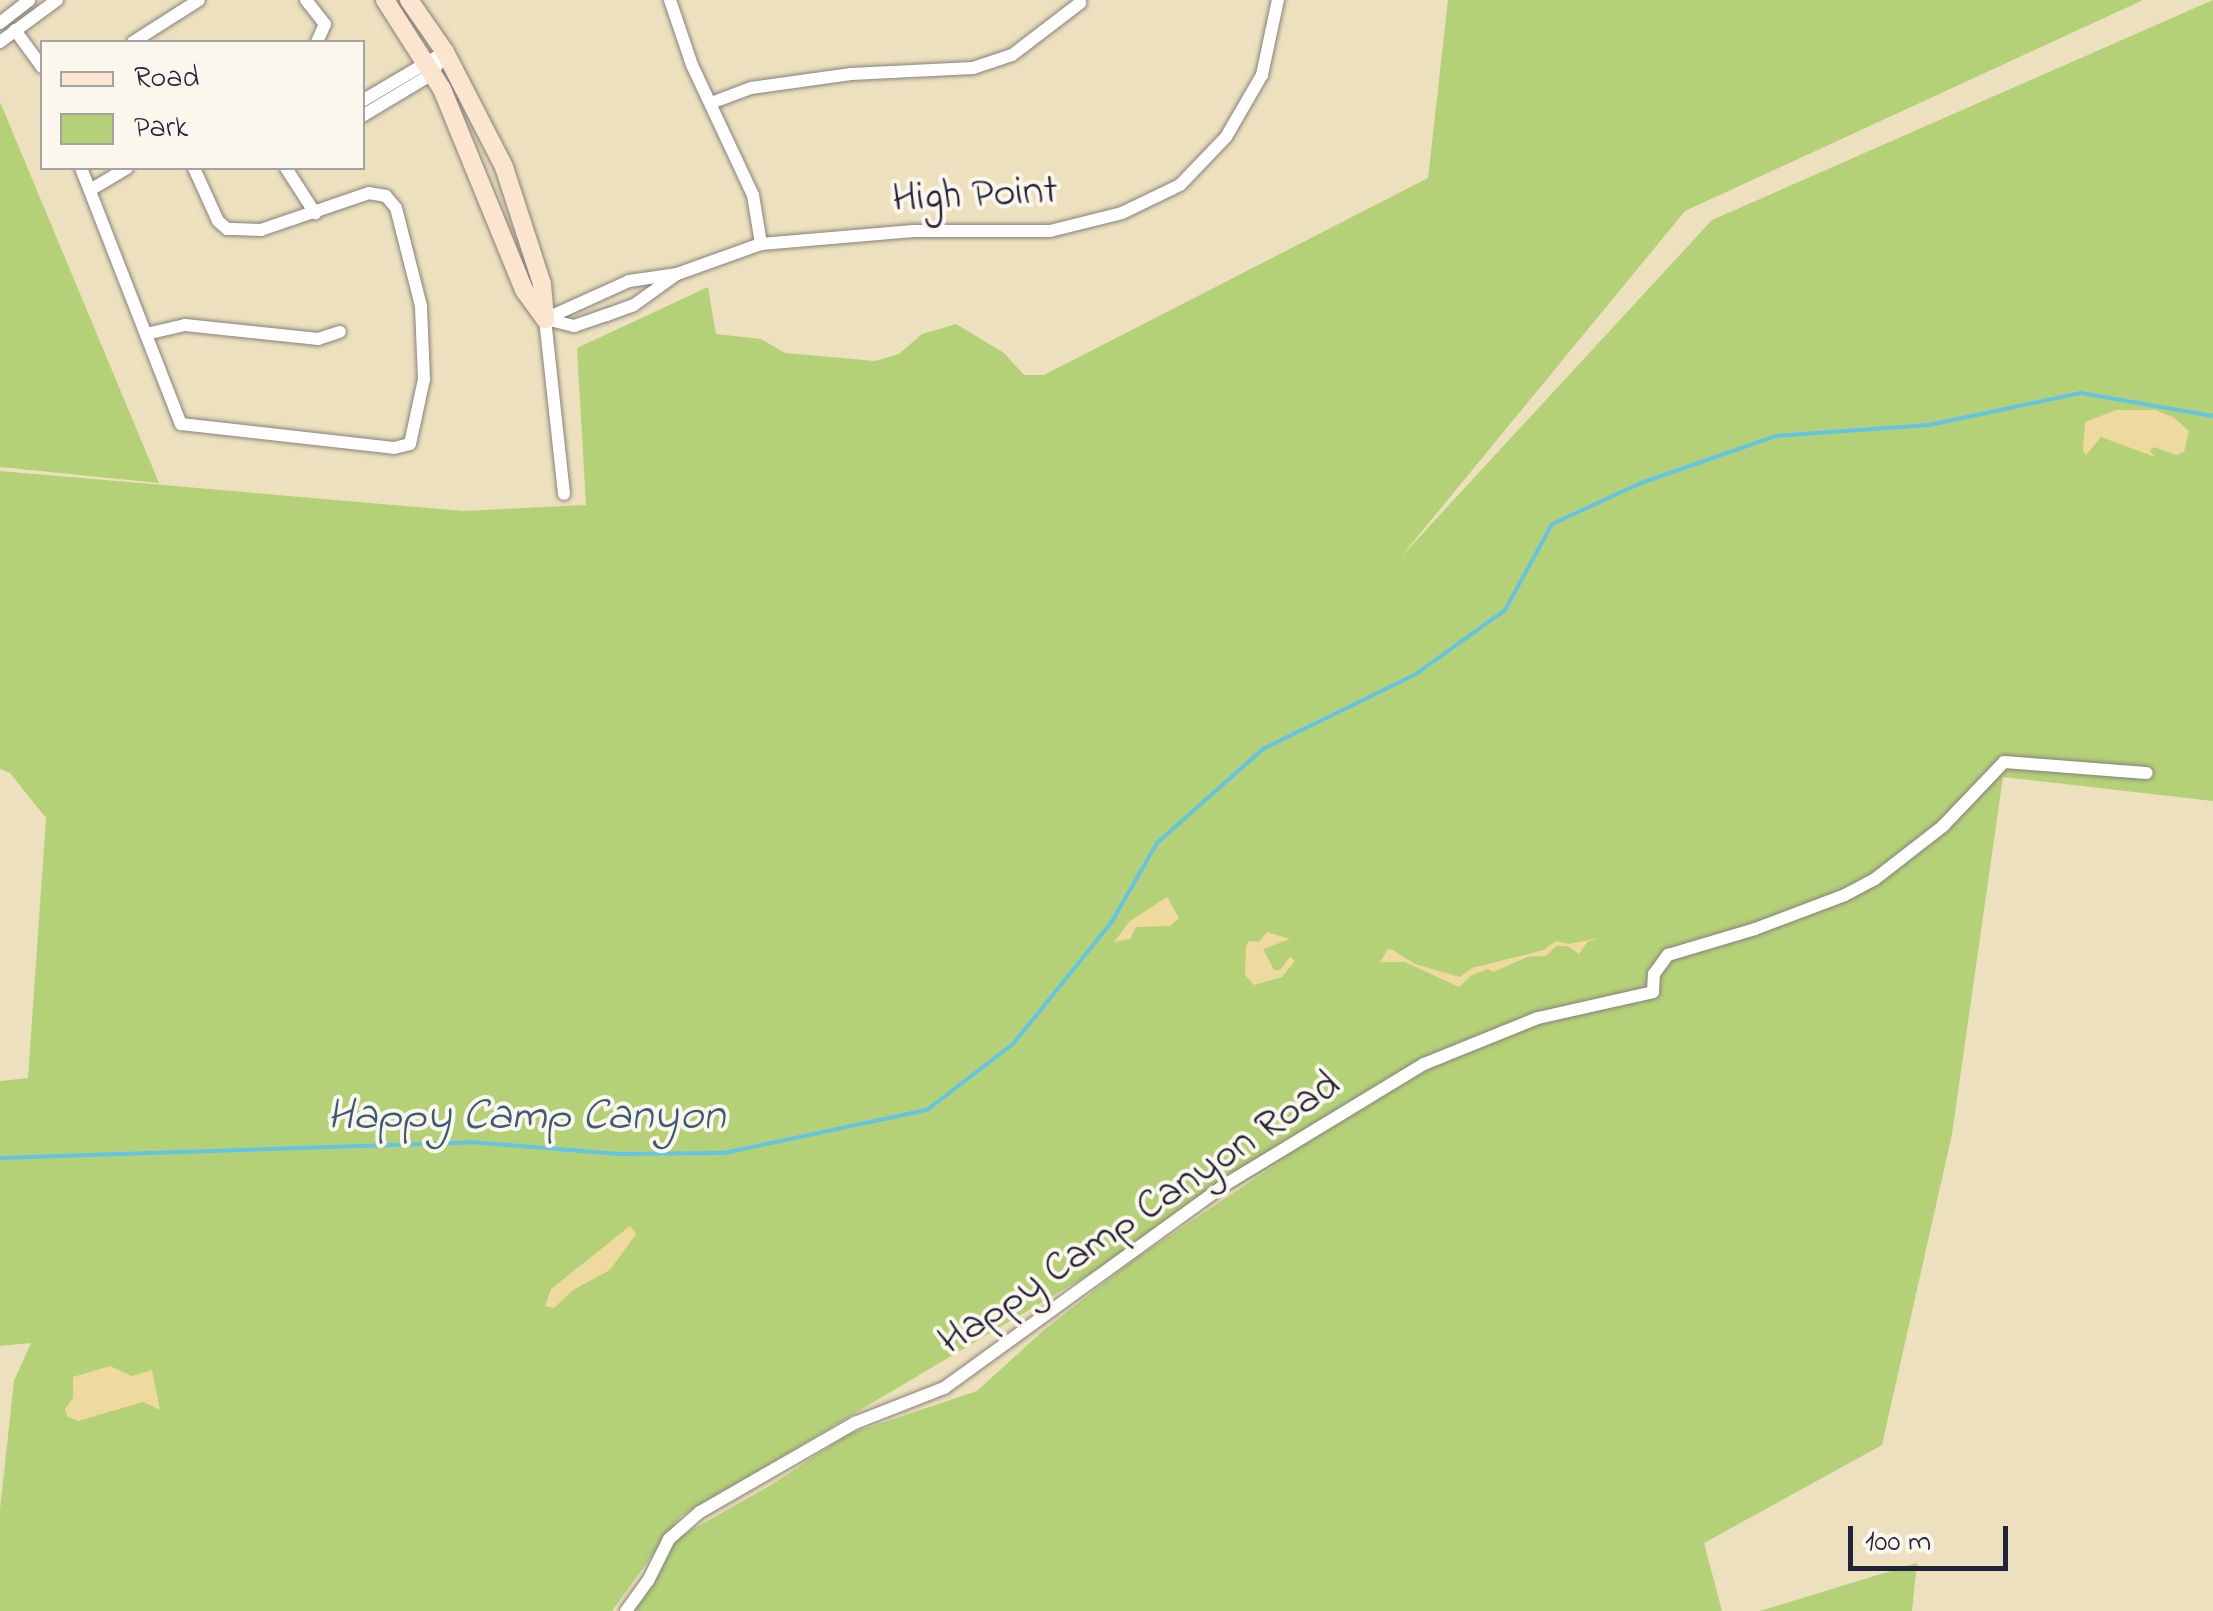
<!DOCTYPE html>
<style>
body{margin:0}
#map{position:relative;width:2213px;height:1611px;overflow:hidden;background:#ece0be;font-family:"Indie Flower",sans-serif}
div>[style]{position:absolute}
.green>*{inset:0;background:#b5d177}
.sand>*{inset:0;background:#eeda9e}
.stream>*{height:4px;margin:-2px;padding:0 2px;transform-origin:2px;border-radius:2px;background:#64c4e2}
.roads{filter:drop-shadow(0 0 2px #87817c) drop-shadow(0 0 2px #87817c)}
.street>*{height:12px;margin:-6px;padding:0 6px;transform-origin:6px;border-radius:6px;background:#fff}
.secondary>*{height:18px;margin:-9px;padding:0 9px;transform-origin:9px;border-radius:9px;background:#fce5cf}
span{translate:-50% -50%;white-space:nowrap;text-align:center;line-height:1.15;-webkit-text-stroke:8px #fbf7ec;paint-order:stroke}
.street-label{font-size:42px;color:#22223b}
.water-label{font-size:45px;color:#395b75;font-style:italic}
.legend{position:absolute;left:40px;top:40px;width:325px;height:130px;box-sizing:border-box;background:#fbf7ec;border:2px solid #a4a2a5;margin:0;padding:12px 18px;list-style:none;font-size:30px;color:#22223b}
.legend li{display:flex;align-items:center;gap:20px;height:50px}
.legend b{width:50px;border:2px solid #a4a2a5}
.scale{position:absolute;left:1848px;top:1526px;width:160px;height:45px;box-sizing:border-box;border:5px solid #22223b;border-top:0;padding-left:12px;font-size:30px;line-height:35px;white-space:nowrap;color:#22223b;-webkit-text-stroke:8px #fbf7ec;paint-order:stroke}
</style>
<div id="map">
<div class="green">
<div style="clip-path:polygon(1448px 0,2143px 0,1685px 211px,1400px 558px,1712px 220px,2213px 0,2213px 801px,2003px 777px,1952px 1134px,1882px 1445px,1704px 1543px,1722px 1611px,630px 1611px,672px 1541px,771px 1485px,849px 1434px,977px 1391px,1045px 1329px,1135px 1259px,1287px 1157px,680px 1517px,612px 1611px,0 1611px,0 1509px,14px 1381px,31px 1343px,0 1346px,0 1081px,28px 1078px,46px 818px,10px 773px,0 769px,0 471px,463px 511px,586px 505px,577px 348px,708px 287px,716px 334px,761px 339px,785px 353px,875px 361px,899px 354px,922px 334px,956px 324px,1004px 353px,1024px 375px,1044px 375px,1428px 178px)"></div>
<div style="clip-path:polygon(0 102px,159px 483px,0 467px)"></div>
<div style="clip-path:polygon(1917px 1563px,1912px 1611px,1760px 1611px)"></div>
</div>
<div class="sand">
<div style="clip-path:polygon(2116px 410px,2155px 410px,2173px 417px,2189px 431px,2184px 452px,2176px 455px,2154px 447px,2150px 451px,2155px 457px,2101px 437px,2086px 455px,2083px 451px,2085px 422px)"></div>
<div style="clip-path:polygon(1167px 897px,1179px 918px,1170px 926px,1136px 927px,1130px 939px,1114px 942px,1130px 921px)"></div>
<div style="clip-path:polygon(1267px 932px,1290px 939px,1263px 949px,1274px 970px,1280px 970px,1290px 957px,1295px 961px,1282px 977px,1254px 985px,1245px 975px,1246px 948px,1248px 941px,1259px 942px)"></div>
<div style="clip-path:polygon(1599px 938px,1587px 942px,1579px 954px,1568px 946px,1556px 946px,1546px 956px,1527px 957px,1493px 972px,1488px 969px,1472px 975px,1459px 987px,1405px 962px,1380px 962px,1388px 949px,1393px 950px,1415px 964px,1460px 977px,1472px 968px,1544px 950px,1556px 941px,1569px 944px)"></div>
<div style="clip-path:polygon(630px 1226px,636px 1234px,610px 1270px,573px 1290px,554px 1308px,545px 1306px,551px 1289px)"></div>
<div style="clip-path:polygon(110px 1366px,132px 1376px,152px 1370px,160px 1410px,143px 1402px,78px 1421px,68px 1417px,65px 1409px,73px 1398px,73px 1377px)"></div>
</div>
<div class="stream">
<div style="left:0;top:1158px;width:470px;rotate:-1.9deg"></div>
<div style="left:470px;top:1142px;width:149px;rotate:4.6deg"></div>
<div style="left:619px;top:1154px;width:105px;rotate:-0.5deg"></div>
<div style="left:724px;top:1153px;width:208px;rotate:-12deg"></div>
<div style="left:927px;top:1110px;width:108px;rotate:-37.5deg"></div>
<div style="left:1013px;top:1044px;width:156px;rotate:-51deg"></div>
<div style="left:1111px;top:923px;width:92px;rotate:-60.1deg"></div>
<div style="left:1157px;top:843px;width:142px;rotate:-41.6deg"></div>
<div style="left:1263px;top:749px;width:170px;rotate:-26.1deg"></div>
<div style="left:1416px;top:674px;width:110px;rotate:-35.7deg"></div>
<div style="left:1505px;top:610px;width:98px;rotate:-61.3deg"></div>
<div style="left:1552px;top:524px;width:98px;rotate:-24.7deg"></div>
<div style="left:1641px;top:483px;width:143px;rotate:-19.2deg"></div>
<div style="left:1776px;top:436px;width:153px;rotate:-4.1deg"></div>
<div style="left:1929px;top:425px;width:155px;rotate:-11.9deg"></div>
<div style="left:2081px;top:393px;width:134px;rotate:9.9deg"></div>
</div>
<div class="roads">
<div class="street">
<div style="left:306px;top:0;width:31px;rotate:52deg"></div>
<div style="left:325px;top:24px;width:20px;rotate:114deg"></div>
<div style="left:670px;top:0;width:69px;rotate:71.3deg"></div>
<div style="left:692px;top:65px;width:144px;rotate:64.9deg"></div>
<div style="left:753px;top:195px;width:50px;rotate:80.7deg"></div>
<div style="left:0;top:23px;width:37px;rotate:-38deg"></div>
<div style="left:15px;top:30px;width:46px;rotate:53.9deg"></div>
<div style="left:0;top:42px;width:71px;rotate:-36.4deg"></div>
<div style="left:133px;top:42px;width:78px;rotate:-32.5deg"></div>
<div style="left:362px;top:101px;width:96px;rotate:-30.6deg"></div>
<div style="left:445px;top:52px;width:26px;rotate:121deg"></div>
<div style="left:432px;top:74px;width:82px;rotate:149deg"></div>
<div style="left:711px;top:103px;width:43px;rotate:-20.6deg"></div>
<div style="left:751px;top:88px;width:101px;rotate:-8deg"></div>
<div style="left:851px;top:74px;width:122px;rotate:-2.8deg"></div>
<div style="left:973px;top:68px;width:41px;rotate:-18.4deg"></div>
<div style="left:1012px;top:55px;width:86px;rotate:-37.4deg"></div>
<div style="left:81px;top:168px;width:275px;rotate:68.7deg"></div>
<div style="left:181px;top:424px;width:214px;rotate:6.4deg"></div>
<div style="left:394px;top:448px;width:16px;rotate:-14deg"></div>
<div style="left:410px;top:444px;width:66px;rotate:-77.8deg"></div>
<div style="left:424px;top:379px;width:73px;rotate:-92.4deg"></div>
<div style="left:421px;top:306px;width:101px;rotate:-104.3deg"></div>
<div style="left:396px;top:208px;width:16px;rotate:-130deg"></div>
<div style="left:386px;top:196px;width:17px;rotate:-170deg"></div>
<div style="left:369px;top:193px;width:114px;rotate:161.1deg"></div>
<div style="left:261px;top:230px;width:34px;rotate:-178deg"></div>
<div style="left:227px;top:229px;width:12px;rotate:-138deg"></div>
<div style="left:218px;top:221px;width:58px;rotate:-114.4deg"></div>
<div style="left:286px;top:168px;width:54px;rotate:57.2deg"></div>
<div style="left:90px;top:190px;width:43px;rotate:-30.7deg"></div>
<div style="left:677px;top:274px;width:89px;rotate:-19.7deg"></div>
<div style="left:761px;top:244px;width:153px;rotate:-4.9deg"></div>
<div style="left:913px;top:231px;width:137px"></div>
<div style="left:1050px;top:231px;width:74px;rotate:-14deg"></div>
<div style="left:1122px;top:213px;width:64px;rotate:-25.8deg"></div>
<div style="left:1180px;top:185px;width:66px;rotate:-46.2deg"></div>
<div style="left:1226px;top:137px;width:72px;rotate:-59.9deg"></div>
<div style="left:1262px;top:75px;width:77px;rotate:-78deg"></div>
<div style="left:677px;top:274px;width:53px;rotate:144.2deg"></div>
<div style="left:634px;top:305px;width:30px;rotate:160deg"></div>
<div style="left:606px;top:315px;width:34px;rotate:161deg"></div>
<div style="left:574px;top:326px;width:30px;rotate:-166deg"></div>
<div style="left:545px;top:319px;width:92px;rotate:-24.3deg"></div>
<div style="left:629px;top:281px;width:49px;rotate:-8.3deg"></div>
<div style="left:545px;top:319px;width:176px;rotate:83.8deg"></div>
<div style="left:146px;top:334px;width:40px;rotate:-13deg"></div>
<div style="left:185px;top:325px;width:134px;rotate:6deg"></div>
<div style="left:318px;top:339px;width:23px;rotate:-18deg"></div>
<div style="left:626px;top:1611px;width:37px;rotate:-54deg"></div>
<div style="left:648px;top:1581px;width:47px;rotate:-63.4deg"></div>
<div style="left:669px;top:1539px;width:41px;rotate:-41.1deg"></div>
<div style="left:700px;top:1512px;width:179px;rotate:-29.9deg"></div>
<div style="left:855px;top:1423px;width:96px;rotate:-21.5deg"></div>
<div style="left:944px;top:1388px;width:344px;rotate:-35.9deg"></div>
<div style="left:1223px;top:1186px;width:235px;rotate:-31.3deg"></div>
<div style="left:1424px;top:1064px;width:123px;rotate:-22deg"></div>
<div style="left:1538px;top:1018px;width:118px;rotate:-12.7deg"></div>
<div style="left:1653px;top:992px;width:18px;rotate:-87deg"></div>
<div style="left:1654px;top:974px;width:24px;rotate:-54deg"></div>
<div style="left:1668px;top:955px;width:91px;rotate:-16.6deg"></div>
<div style="left:1755px;top:929px;width:96px;rotate:-20.7deg"></div>
<div style="left:1845px;top:895px;width:34px;rotate:-28deg"></div>
<div style="left:1875px;top:879px;width:86px;rotate:-37.9deg"></div>
<div style="left:1943px;top:826px;width:88px;rotate:-46.4deg"></div>
<div style="left:2004px;top:762px;width:143px;rotate:4.4deg"></div>
</div>
<div class="secondary">
<div style="left:385px;top:0;width:106px;rotate:57.4deg"></div>
<div style="left:442px;top:89px;width:217px;rotate:67.8deg"></div>
<div style="left:524px;top:290px;width:36px;rotate:54deg"></div>
<div style="left:409px;top:0;width:63px;rotate:55.3deg"></div>
<div style="left:445px;top:52px;width:129px;rotate:62.8deg"></div>
<div style="left:504px;top:167px;width:123px;rotate:72deg"></div>
<div style="left:542px;top:284px;width:34px;rotate:85deg"></div>
</div>
</div>
<div class="street-label">
<span style="left:975px;top:196px;rotate:-3deg">High Point</span>
<span style="left:1140px;top:1214px;rotate:-34deg">Happy Camp Canyon Road</span>
</div>
<div class="water-label">
<span style="left:526px;top:1118px">Happy Camp Canyon</span>
</div>
<ul class="legend">
<li><b style="height:12px;background:#fce5cf"></b>Road</li>
<li><b style="height:28px;background:#b5d177"></b>Park</li>
</ul>
<div class="scale">100 m</div>
</div>
